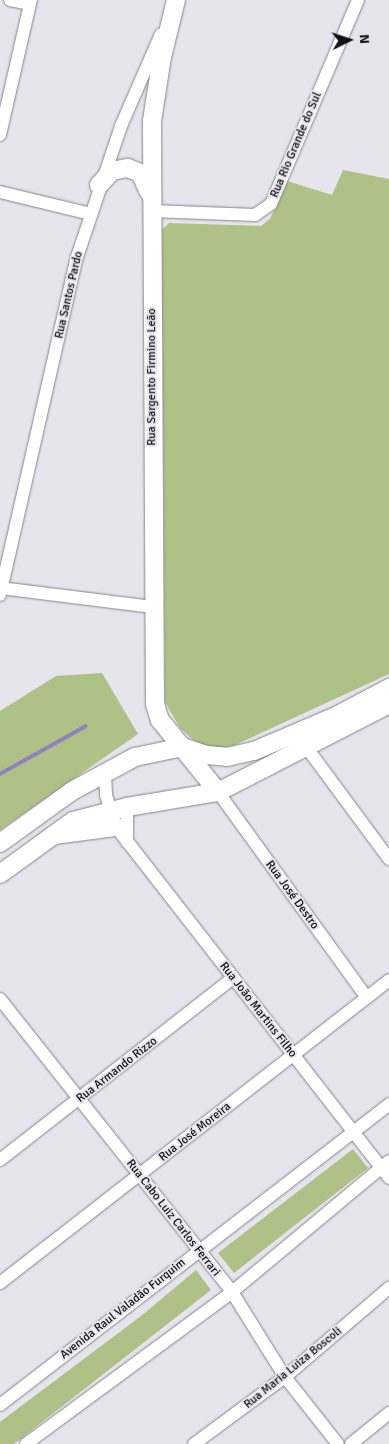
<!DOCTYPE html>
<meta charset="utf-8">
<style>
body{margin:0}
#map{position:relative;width:389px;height:1444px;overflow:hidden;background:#e6e4ed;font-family:Signika,sans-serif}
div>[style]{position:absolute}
.green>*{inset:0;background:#aec186}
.stream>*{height:4px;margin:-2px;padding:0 2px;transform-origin:2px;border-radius:2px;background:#9381be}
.roads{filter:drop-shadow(0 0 1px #86848c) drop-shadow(0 0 1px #86848c)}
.street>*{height:12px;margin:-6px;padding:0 6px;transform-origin:6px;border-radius:6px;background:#fff}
.secondary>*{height:18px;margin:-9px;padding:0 9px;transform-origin:9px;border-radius:9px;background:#fff}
span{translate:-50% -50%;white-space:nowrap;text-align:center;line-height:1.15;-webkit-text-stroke:4px #e6e4ed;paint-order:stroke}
.street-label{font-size:12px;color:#121114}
.north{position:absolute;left:324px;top:15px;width:50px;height:50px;-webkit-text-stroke:4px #e6e4ed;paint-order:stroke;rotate:86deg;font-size:14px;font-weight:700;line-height:20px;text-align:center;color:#121114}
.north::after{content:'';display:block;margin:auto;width:18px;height:22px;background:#121114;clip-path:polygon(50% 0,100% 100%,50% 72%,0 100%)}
</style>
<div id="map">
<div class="green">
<div style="clip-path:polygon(343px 170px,389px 179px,389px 674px,233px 746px,204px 750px,180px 728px,165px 702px,162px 230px,169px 223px,261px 226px,270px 219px,287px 181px,332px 195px)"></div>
<div style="clip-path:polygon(102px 673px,138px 734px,0 830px,0 711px,56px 676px)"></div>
<div style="clip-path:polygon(353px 1149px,368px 1168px,234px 1273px,218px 1253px)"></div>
<div style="clip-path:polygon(196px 1270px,211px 1290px,14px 1444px,0 1444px,0 1422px,141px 1316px)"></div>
</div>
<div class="stream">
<div style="left:0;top:774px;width:98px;rotate:-29.2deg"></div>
</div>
<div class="roads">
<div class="street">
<div style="left:10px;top:0;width:20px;rotate:11deg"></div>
<div style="left:0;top:135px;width:139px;rotate:-77.1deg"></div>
<div style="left:0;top:192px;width:94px;rotate:13.6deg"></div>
<div style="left:151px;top:211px;width:104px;rotate:2.2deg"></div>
<div style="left:255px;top:215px;width:19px;rotate:-35deg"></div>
<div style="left:271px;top:204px;width:222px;rotate:-66.9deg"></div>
<div style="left:0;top:588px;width:154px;rotate:7.1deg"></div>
<div style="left:0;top:595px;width:347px;rotate:-77.2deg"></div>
<div style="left:77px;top:257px;width:138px;rotate:-71.4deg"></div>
<div style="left:121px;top:126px;width:100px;rotate:-66.5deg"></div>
<div style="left:301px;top:740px;width:148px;rotate:53.5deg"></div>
<div style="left:105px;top:775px;width:20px;rotate:87deg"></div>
<div style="left:106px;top:795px;width:34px;rotate:73deg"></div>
<div style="left:116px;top:827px;width:445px;rotate:52.1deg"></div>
<div style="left:218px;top:792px;width:254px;rotate:54.1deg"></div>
<div style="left:127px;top:842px;width:35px;rotate:-90deg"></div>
<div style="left:0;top:999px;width:374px;rotate:51.6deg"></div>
<div style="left:232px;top:1292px;width:100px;rotate:58.1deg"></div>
<div style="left:285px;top:1377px;width:85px;rotate:51.7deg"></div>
<div style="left:0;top:1160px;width:296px;rotate:-38deg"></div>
<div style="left:0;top:1283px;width:493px;rotate:-37.9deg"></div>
<div style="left:0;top:1405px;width:492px;rotate:-37.7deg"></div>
<div style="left:26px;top:1444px;width:256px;rotate:-36.4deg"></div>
<div style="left:232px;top:1292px;width:204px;rotate:-39.8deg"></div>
<div style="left:194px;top:1444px;width:113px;rotate:-36.4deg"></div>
<div style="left:285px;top:1377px;width:137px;rotate:-40.6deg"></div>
<div style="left:351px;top:1444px;width:49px;rotate:-39.2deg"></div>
</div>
<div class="secondary">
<div style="left:176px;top:0;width:59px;rotate:103.8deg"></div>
<div style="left:162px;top:57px;width:65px;rotate:98.9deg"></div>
<div style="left:152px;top:121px;width:583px;rotate:89.71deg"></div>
<div style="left:155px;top:704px;width:17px;rotate:73deg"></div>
<div style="left:160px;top:720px;width:92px;rotate:51.1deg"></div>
<div style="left:99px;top:185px;width:19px;rotate:-47deg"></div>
<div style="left:112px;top:171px;width:16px;rotate:-11deg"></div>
<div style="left:128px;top:168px;width:13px;rotate:23deg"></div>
<div style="left:140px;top:173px;width:21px;rotate:65deg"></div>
<div style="left:54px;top:835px;width:63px;rotate:-7.4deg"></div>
<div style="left:0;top:843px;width:89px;rotate:-35.8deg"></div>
<div style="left:72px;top:791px;width:72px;rotate:-28.4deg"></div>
<div style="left:135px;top:757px;width:49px;rotate:-11.8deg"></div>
<div style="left:183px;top:747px;width:24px;rotate:19deg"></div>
<div style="left:206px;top:755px;width:21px;rotate:5deg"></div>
<div style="left:227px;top:757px;width:28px;rotate:-13deg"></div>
<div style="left:254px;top:751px;width:91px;rotate:-23.2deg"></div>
<div style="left:338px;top:715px;width:58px;rotate:-27.9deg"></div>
<div style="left:0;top:874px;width:90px;rotate:-36deg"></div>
<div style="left:73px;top:821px;width:56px;rotate:-14.5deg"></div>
<div style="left:127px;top:807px;width:92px;rotate:-9.4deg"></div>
<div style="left:218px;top:792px;width:192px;rotate:-27.2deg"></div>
</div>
</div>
<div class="street-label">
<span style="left:296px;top:145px;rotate:-67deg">Rua Rio Grande do Sul</span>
<span style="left:69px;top:295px;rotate:-77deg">Rua Santos Pardo</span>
<span style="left:152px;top:377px;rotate:-90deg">Rua Sargento Firmino Leão</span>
<span style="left:292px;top:895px;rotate:54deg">Rua José Destro</span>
<span style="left:258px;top:1010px;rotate:52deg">Rua João Martins Filho</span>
<span style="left:117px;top:1070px;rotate:-38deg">Rua Armando Rizzo</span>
<span style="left:195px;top:1132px;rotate:-38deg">Rua José Moreira</span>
<span style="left:173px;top:1218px;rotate:52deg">Rua Cabo Luiz Carlos Ferrari</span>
<span style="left:123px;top:1309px;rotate:-38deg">Avenida Raul Valadão Furquim</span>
<span style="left:293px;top:1368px;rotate:-39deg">Rua Maria Luiza Boscoli</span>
</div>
<div class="north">N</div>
</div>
